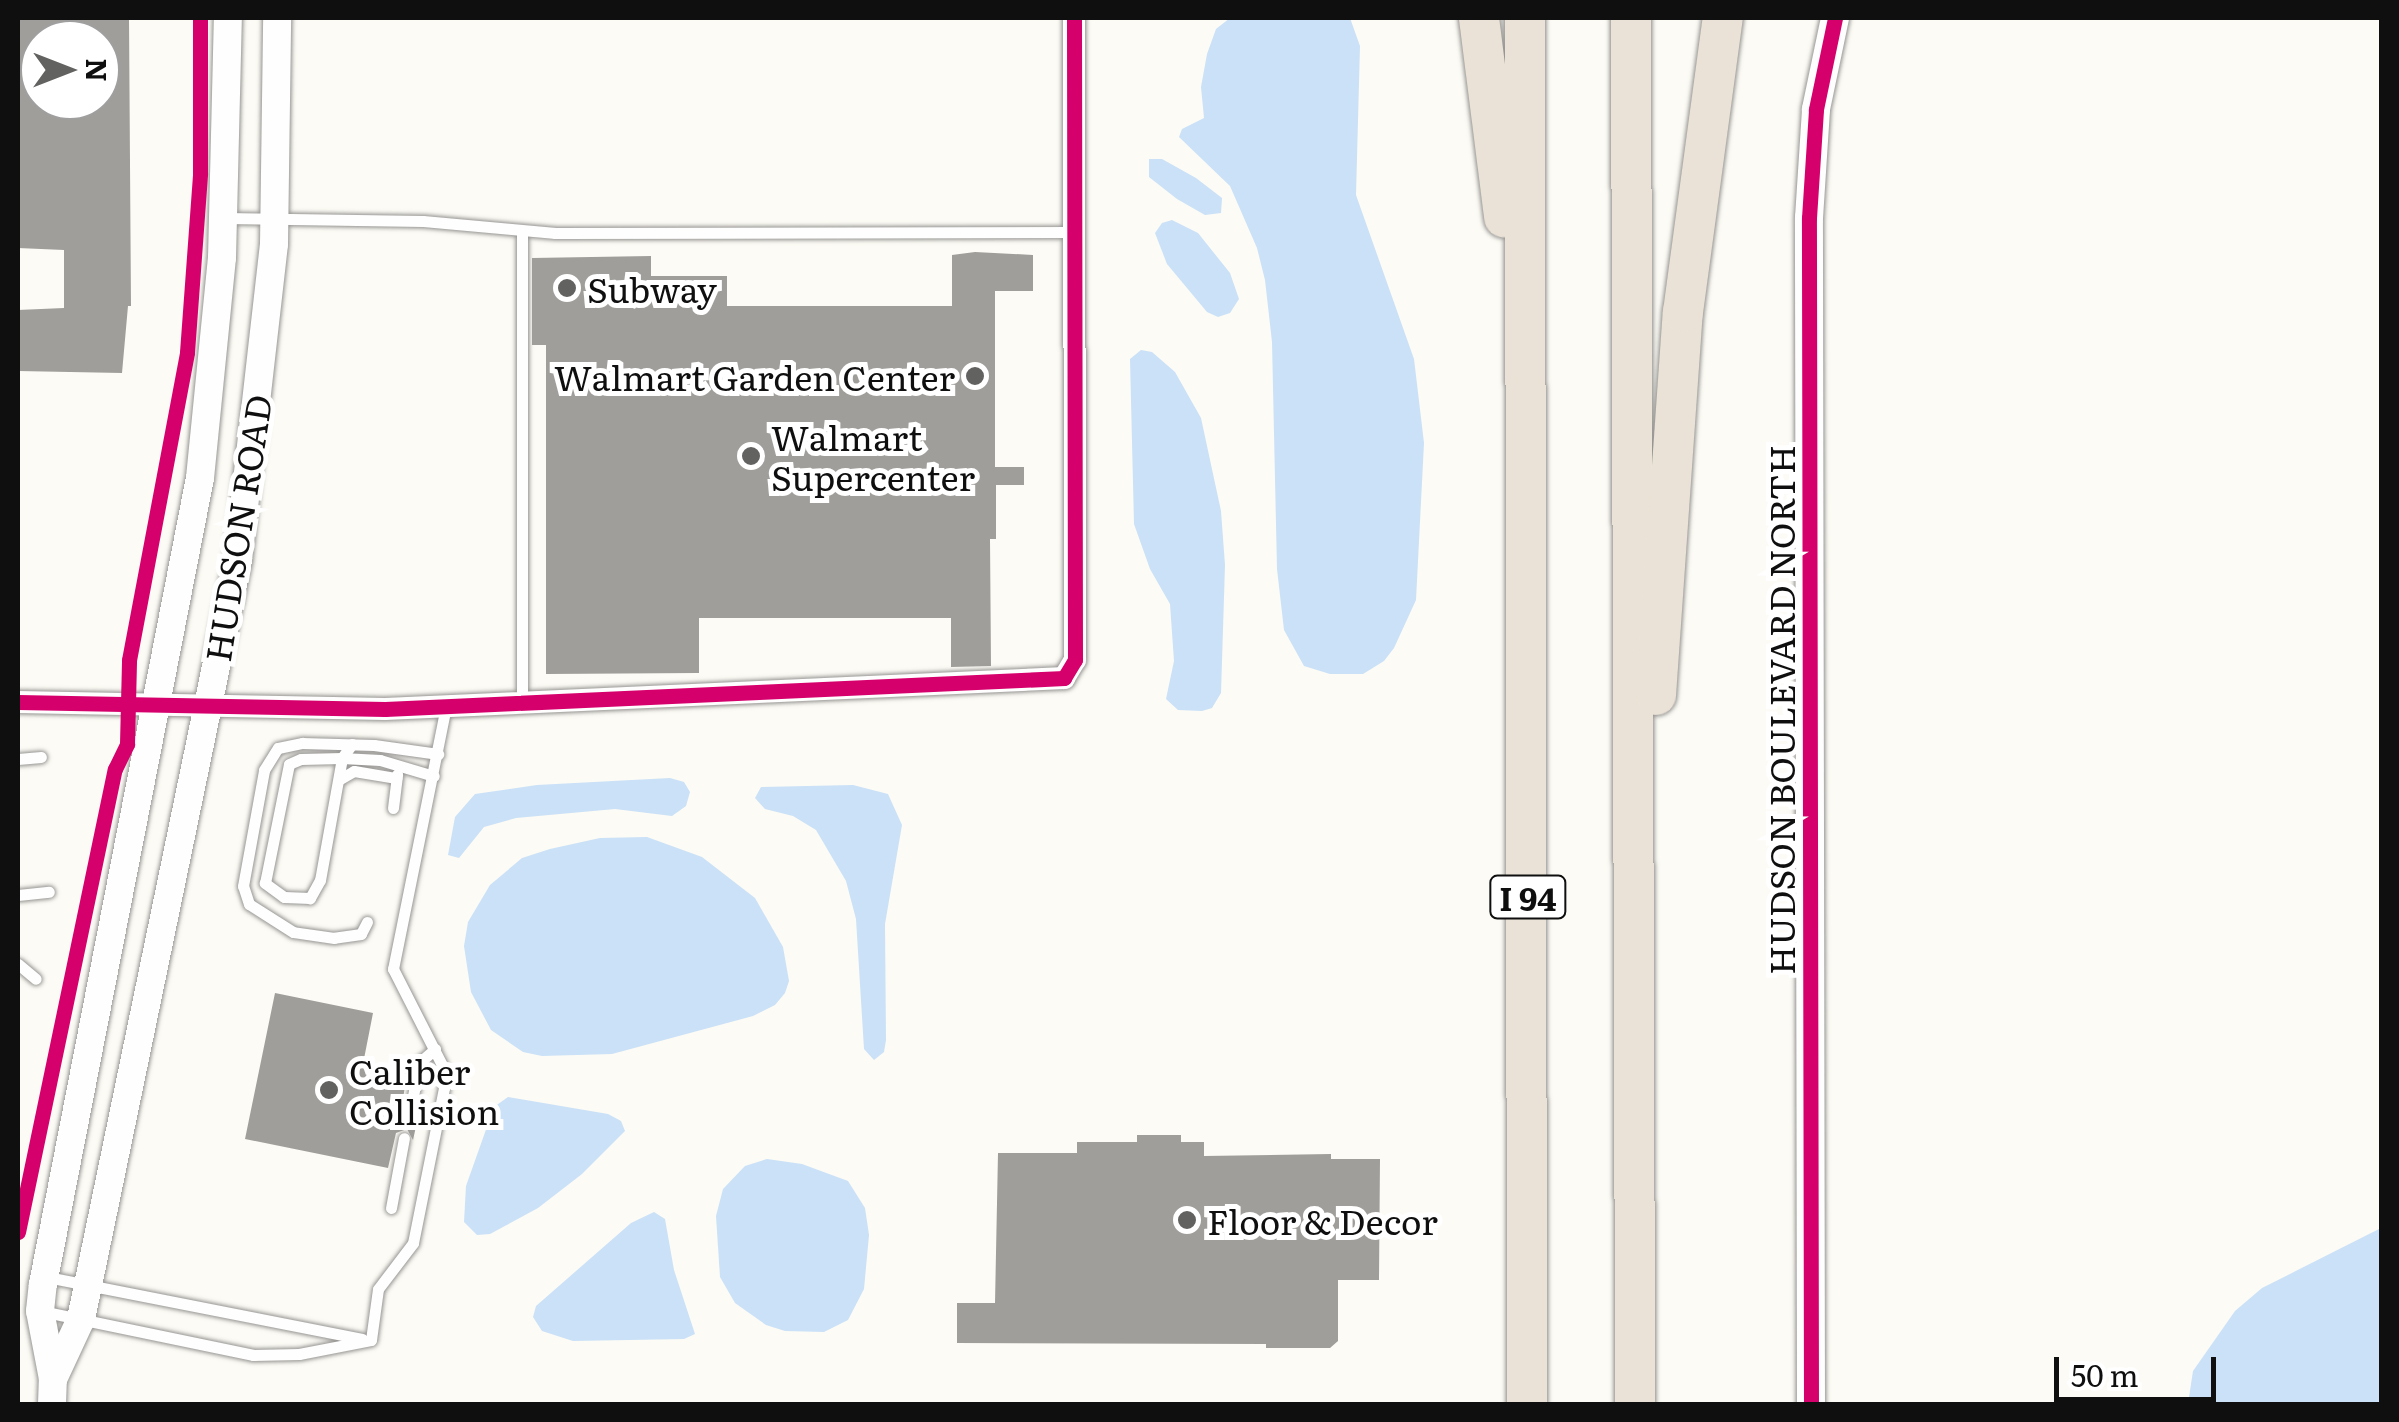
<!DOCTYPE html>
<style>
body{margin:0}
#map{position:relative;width:2399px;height:1422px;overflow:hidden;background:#fcfbf5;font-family:Literata,serif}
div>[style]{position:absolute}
.water>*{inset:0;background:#cae1f7}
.building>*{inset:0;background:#a09e9a}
.roads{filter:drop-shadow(0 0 2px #969593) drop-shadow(0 0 2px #969593)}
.service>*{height:11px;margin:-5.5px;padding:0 5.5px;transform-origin:5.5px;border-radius:5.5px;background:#fffefe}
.minor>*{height:22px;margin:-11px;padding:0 11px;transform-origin:11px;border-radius:11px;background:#fffefe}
.tertiary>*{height:28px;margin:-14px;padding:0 14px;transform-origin:14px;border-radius:14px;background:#fffefe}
.motorway>*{height:40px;margin:-20px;padding:0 20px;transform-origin:20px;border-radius:20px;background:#eae2d6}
.cycleway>*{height:15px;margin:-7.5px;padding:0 7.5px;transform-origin:7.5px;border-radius:7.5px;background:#d6006c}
.dots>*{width:28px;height:28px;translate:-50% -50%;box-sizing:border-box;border:5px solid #fff;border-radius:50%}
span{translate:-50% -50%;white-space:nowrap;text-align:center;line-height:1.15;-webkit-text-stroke:10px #fff;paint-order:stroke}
.shield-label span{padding:2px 8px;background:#fff;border:2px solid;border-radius:8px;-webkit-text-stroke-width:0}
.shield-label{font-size:32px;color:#0f0f0f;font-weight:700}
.poi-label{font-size:35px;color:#0f0f0f}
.left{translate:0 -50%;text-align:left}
.right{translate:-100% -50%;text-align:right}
.street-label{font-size:35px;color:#0f0f0f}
.frame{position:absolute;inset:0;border:20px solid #0f0f0f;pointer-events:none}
.north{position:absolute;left:20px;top:20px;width:100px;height:100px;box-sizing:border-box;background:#fff;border:2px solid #9f9f9f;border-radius:50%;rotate:90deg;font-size:28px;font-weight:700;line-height:40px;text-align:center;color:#0f0f0f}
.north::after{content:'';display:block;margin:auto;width:35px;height:45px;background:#626260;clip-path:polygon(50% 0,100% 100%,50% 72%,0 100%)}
.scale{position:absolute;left:2054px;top:1357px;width:162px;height:45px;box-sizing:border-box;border:5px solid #0f0f0f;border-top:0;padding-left:12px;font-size:30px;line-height:35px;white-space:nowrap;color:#0f0f0f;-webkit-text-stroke:8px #fff;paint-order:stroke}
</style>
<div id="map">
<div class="water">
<div style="clip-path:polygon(1230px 18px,1350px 18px,1360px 46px,1356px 195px,1414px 359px,1424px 443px,1416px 600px,1394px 648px,1384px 661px,1363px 674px,1330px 674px,1304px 666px,1284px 630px,1277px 569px,1272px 342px,1265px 280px,1257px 248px,1230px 186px,1179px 137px,1182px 129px,1204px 118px,1201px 87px,1207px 54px,1216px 29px)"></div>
<div style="clip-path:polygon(1149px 159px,1162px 159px,1196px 178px,1222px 198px,1221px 213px,1205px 215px,1177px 199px,1149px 177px)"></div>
<div style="clip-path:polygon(1172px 220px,1198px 233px,1230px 273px,1239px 299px,1230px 313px,1218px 317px,1207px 312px,1167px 264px,1155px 233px,1162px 223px)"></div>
<div style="clip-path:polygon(1141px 350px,1152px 352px,1175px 372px,1201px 418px,1221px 511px,1225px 565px,1221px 693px,1212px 708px,1202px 711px,1178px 710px,1166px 699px,1174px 661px,1170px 604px,1150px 569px,1134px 524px,1130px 359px)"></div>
<div style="clip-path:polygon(670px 778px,684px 782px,690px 792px,686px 806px,672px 816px,615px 809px,516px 818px,484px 827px,459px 858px,448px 855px,455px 817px,475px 794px,537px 785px)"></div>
<div style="clip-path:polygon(853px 785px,888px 794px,902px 825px,885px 924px,886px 1040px,884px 1052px,874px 1060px,864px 1049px,856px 919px,846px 881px,816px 830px,793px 816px,765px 809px,755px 798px,761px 787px)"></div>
<div style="clip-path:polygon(647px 837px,702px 857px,755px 898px,783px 947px,789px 981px,785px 993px,775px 1005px,753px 1016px,612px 1054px,542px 1056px,523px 1052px,491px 1030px,471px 992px,464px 946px,468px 922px,490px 885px,522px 858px,550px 849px,600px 838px)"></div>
<div style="clip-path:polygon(508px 1097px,608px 1114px,621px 1121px,625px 1131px,582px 1174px,538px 1208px,490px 1234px,477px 1235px,464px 1222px,466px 1186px,494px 1107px)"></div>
<div style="clip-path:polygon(767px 1159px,802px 1164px,848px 1181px,865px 1208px,869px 1235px,864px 1289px,848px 1320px,824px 1332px,785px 1331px,766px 1325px,735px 1303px,720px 1277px,716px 1216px,723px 1189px,745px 1166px)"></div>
<div style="clip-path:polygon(654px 1212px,665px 1219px,674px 1270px,695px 1334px,684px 1339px,573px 1341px,542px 1331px,533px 1317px,536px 1306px,631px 1223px)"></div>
<div style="clip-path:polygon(2381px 1228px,2381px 1404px,2188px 1404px,2193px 1371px,2235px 1311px,2262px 1288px)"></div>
</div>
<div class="building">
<div style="clip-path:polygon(evenodd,18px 18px,129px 18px,131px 306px,128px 306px,122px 373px,18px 371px,18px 310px,64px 308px,64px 250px,18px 248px,18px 18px,40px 40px,100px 40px,100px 100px,40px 100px,40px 40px)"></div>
<div style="clip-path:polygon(975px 252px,1033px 255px,1033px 291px,995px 291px,995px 467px,1024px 467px,1024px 485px,996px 485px,996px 539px,990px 539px,991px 666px,951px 667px,951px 618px,699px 618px,699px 673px,546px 674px,546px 345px,532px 345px,532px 258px,651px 256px,651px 276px,727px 276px,727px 306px,952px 306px,952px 255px)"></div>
<div style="clip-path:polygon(275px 993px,373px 1013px,363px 1064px,407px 1073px,401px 1112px,409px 1119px,419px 1113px,413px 1140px,407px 1129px,396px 1133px,388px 1168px,245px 1139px)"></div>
<div style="clip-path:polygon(1137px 1135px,1181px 1135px,1181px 1142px,1204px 1142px,1204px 1156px,1331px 1154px,1331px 1159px,1380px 1159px,1379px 1280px,1338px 1280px,1338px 1341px,1330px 1348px,1266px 1348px,1266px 1344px,957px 1343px,957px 1303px,995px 1303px,998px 1153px,1077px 1153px,1077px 1142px,1137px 1142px)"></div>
</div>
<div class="roads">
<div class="service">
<div style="left:225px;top:218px;width:198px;rotate:0.9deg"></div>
<div style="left:423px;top:221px;width:133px;rotate:5.2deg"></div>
<div style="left:555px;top:233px;width:520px;rotate:-0.11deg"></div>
<div style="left:522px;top:232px;width:470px;rotate:90deg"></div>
<div style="left:352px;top:744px;width:17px;rotate:126deg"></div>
<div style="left:342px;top:758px;width:124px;rotate:100.2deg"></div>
<div style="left:320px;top:880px;width:21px;rotate:119deg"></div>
<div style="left:310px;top:898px;width:26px;rotate:-178deg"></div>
<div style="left:284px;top:897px;width:24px;rotate:-144deg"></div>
<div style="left:265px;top:883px;width:121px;rotate:-78.6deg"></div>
<div style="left:289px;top:764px;width:13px;rotate:-23deg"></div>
<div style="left:301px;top:759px;width:41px;rotate:-1.4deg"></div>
<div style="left:342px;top:758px;width:38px;rotate:3deg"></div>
<div style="left:380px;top:760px;width:56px;rotate:16.5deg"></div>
<div style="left:18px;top:759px;width:23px;rotate:-5deg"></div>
<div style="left:340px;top:779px;width:16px;rotate:-30deg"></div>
<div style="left:354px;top:771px;width:43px;rotate:9.5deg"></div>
<div style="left:393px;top:808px;width:34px;rotate:-83deg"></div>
<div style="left:18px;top:895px;width:31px;rotate:-6deg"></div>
<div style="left:367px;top:922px;width:13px;rotate:117deg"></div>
<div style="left:361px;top:934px;width:27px;rotate:172deg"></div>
<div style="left:334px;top:938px;width:41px;rotate:-171.7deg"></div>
<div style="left:293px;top:932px;width:52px;rotate:-147.5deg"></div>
<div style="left:249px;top:904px;width:19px;rotate:-108deg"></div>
<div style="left:243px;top:886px;width:118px;rotate:-79.7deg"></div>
<div style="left:264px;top:770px;width:26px;rotate:-58deg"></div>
<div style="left:278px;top:748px;width:25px;rotate:-12deg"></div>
<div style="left:302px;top:743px;width:72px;rotate:1.6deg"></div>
<div style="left:374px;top:745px;width:65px;rotate:8deg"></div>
<div style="left:18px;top:964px;width:23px;rotate:40deg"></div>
<div style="left:410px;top:1110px;width:49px;rotate:-78.2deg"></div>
<div style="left:420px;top:1062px;width:20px;rotate:-41deg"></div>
<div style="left:391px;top:1208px;width:71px;rotate:-79.5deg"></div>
<div style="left:47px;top:1277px;width:321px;rotate:11.1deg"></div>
<div style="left:41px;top:1311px;width:217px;rotate:11.7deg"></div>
<div style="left:253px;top:1355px;width:46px;rotate:-1.2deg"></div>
<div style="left:299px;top:1354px;width:73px;rotate:-11deg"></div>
<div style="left:371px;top:1340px;width:51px;rotate:-82.2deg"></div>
<div style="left:378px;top:1289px;width:58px;rotate:-52.7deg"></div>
<div style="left:413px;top:1243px;width:158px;rotate:-78.7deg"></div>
<div style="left:444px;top:1088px;width:23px;rotate:-95deg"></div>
<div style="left:442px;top:1065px;width:108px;rotate:-117deg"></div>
<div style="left:393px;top:969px;width:267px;rotate:-78.6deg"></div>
</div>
<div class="minor">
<div style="left:18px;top:702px;width:367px;rotate:1.1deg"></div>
<div style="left:385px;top:709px;width:680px;rotate:-2.61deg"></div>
<div style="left:1064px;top:678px;width:21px;rotate:-59deg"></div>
<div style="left:1075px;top:660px;width:642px;rotate:-90.09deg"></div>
</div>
<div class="tertiary">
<div style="left:53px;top:1379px;width:66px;rotate:-65deg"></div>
<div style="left:81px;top:1319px;width:775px;rotate:-78.31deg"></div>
<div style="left:238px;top:560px;width:318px;rotate:-83.5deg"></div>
<div style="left:274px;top:244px;width:226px;rotate:-89.2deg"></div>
<div style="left:52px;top:1404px;width:25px;rotate:-88deg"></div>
<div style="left:53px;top:1379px;width:69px;rotate:-100.8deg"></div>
<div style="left:40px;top:1311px;width:27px;rotate:-84deg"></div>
<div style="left:43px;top:1284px;width:821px;rotate:-78.98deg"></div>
<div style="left:200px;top:478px;width:221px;rotate:-84.3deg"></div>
<div style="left:222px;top:258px;width:240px;rotate:-88.6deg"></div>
<div style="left:1811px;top:1404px;width:1186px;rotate:-90.1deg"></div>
<div style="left:1809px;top:218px;width:109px;rotate:-86.3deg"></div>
<div style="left:1816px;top:109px;width:93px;rotate:-78.2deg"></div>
</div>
<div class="motorway">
<div style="left:1479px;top:18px;width:201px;rotate:82.8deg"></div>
<div style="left:1525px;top:18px;width:1386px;rotate:89.92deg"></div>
<div style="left:1631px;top:18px;width:1386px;rotate:89.83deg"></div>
<div style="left:1656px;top:695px;width:384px;rotate:-86deg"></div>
<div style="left:1683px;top:312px;width:297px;rotate:-82.3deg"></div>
</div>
</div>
<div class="cycleway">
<div style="left:18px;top:702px;width:367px;rotate:1.1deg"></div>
<div style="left:385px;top:709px;width:680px;rotate:-2.61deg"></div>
<div style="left:1064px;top:678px;width:21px;rotate:-59deg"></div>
<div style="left:1075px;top:660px;width:642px;rotate:-90.09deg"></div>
<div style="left:18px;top:1232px;width:473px;rotate:-78.2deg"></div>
<div style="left:115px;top:769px;width:28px;rotate:-64deg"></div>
<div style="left:127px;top:744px;width:84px;rotate:-88.6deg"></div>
<div style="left:129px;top:660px;width:313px;rotate:-79.3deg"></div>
<div style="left:187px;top:352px;width:179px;rotate:-85.8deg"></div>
<div style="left:200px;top:173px;width:155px;rotate:-90deg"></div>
<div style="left:1811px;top:1404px;width:1186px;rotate:-90.1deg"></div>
<div style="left:1809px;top:218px;width:109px;rotate:-86.3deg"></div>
<div style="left:1816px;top:109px;width:93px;rotate:-78.2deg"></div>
</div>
<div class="dots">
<div style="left:567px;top:288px;background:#626260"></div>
<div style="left:975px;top:376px;background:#626260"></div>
<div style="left:751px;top:456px;background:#626260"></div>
<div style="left:329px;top:1090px;background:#626260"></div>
<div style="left:1187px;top:1220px;background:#626260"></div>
</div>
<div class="shield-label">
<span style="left:1528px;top:897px">I 94</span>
</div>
<div class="poi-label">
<span class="left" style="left:587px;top:288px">Subway</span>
<span class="right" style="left:955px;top:376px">Walmart Garden Center</span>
<span class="left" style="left:771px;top:456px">Walmart<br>Supercenter</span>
<span class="left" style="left:349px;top:1090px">Caliber<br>Collision</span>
<span class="left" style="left:1207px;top:1220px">Floor &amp; Decor</span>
</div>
<div class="street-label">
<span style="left:237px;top:528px;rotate:-81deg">HUDSON ROAD</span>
<span style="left:1780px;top:710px;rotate:-90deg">HUDSON BOULEVARD NORTH</span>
</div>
<div class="frame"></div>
<div class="north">N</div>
<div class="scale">50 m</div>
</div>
